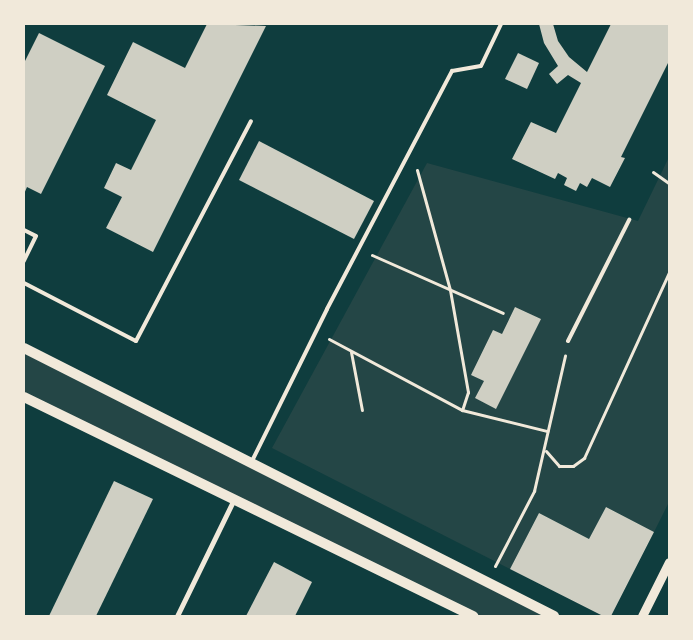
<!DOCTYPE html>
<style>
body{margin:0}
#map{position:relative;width:693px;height:640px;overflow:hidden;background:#0f3d3e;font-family:"Fira Sans",sans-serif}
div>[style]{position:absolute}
.green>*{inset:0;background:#244646}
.building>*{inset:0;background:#cfcfc3}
.path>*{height:3px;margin:-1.5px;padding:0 1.5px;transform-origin:1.5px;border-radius:1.5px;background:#f1e9da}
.service>*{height:4px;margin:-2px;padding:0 2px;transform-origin:2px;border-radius:2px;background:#f1e9da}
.minor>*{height:5px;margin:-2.5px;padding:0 2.5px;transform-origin:2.5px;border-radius:2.5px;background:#f1e9da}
.tertiary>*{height:9px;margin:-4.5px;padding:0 4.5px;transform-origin:4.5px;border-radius:4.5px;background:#f1e9da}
.secondary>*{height:10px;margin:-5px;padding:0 5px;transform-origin:5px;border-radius:5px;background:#f1e9da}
span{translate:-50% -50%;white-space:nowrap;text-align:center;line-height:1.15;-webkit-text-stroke:4px #f1e9da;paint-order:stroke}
.frame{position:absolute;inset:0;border:25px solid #f1e9da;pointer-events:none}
</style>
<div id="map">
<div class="green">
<div style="clip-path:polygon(669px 157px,669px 502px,654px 532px,606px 507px,589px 539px,539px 513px,510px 569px,272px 448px,427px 163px,638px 221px)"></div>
<div style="clip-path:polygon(24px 349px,555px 616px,472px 616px,24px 398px)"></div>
</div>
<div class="building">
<div style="clip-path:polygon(207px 24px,266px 26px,153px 252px,106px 228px,122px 197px,104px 188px,116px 163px,131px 170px,156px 120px,107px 95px,133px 42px,185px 68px)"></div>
<div style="clip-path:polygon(539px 24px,553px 24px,558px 41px,569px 57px,587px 72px,611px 24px,669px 24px,669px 61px,621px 157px,625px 158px,610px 187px,592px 178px,587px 187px,580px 183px,576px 191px,564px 185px,567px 178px,558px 173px,555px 179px,512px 159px,531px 122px,556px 133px,581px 83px,568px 75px,557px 84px,549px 74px,558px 66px,544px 43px)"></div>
<div style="clip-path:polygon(39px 33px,105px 66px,41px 194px,27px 187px,24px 194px,24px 63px)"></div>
<div style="clip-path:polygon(518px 53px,539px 63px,527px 89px,505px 79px)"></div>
<div style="clip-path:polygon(259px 141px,374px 201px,354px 239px,239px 180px)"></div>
<div style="clip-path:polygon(515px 307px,541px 319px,496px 409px,475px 398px,484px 381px,471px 375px,493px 330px,502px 334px)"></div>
<div style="clip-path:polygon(114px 481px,153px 499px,96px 616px,49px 616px)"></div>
<div style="clip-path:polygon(606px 507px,654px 532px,611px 616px,603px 616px,510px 569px,539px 513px,589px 539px)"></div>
<div style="clip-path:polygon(274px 562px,312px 582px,295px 616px,246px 616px)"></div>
</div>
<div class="path">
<div style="left:417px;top:170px;width:124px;rotate:74.6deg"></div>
<div style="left:450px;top:290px;width:104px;rotate:80deg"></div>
<div style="left:468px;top:392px;width:19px;rotate:108deg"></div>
<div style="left:653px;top:172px;width:19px;rotate:35deg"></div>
<div style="left:372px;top:255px;width:143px;rotate:23.9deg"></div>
<div style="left:329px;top:339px;width:151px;rotate:28.1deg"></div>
<div style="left:462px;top:410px;width:88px;rotate:13.9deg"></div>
<div style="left:351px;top:352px;width:59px;rotate:79.3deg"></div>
<div style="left:546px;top:451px;width:20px;rotate:49deg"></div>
<div style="left:559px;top:466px;width:14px"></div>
<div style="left:573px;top:466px;width:14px;rotate:-36deg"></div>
<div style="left:584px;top:458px;width:205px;rotate:-65.4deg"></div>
<div style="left:495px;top:566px;width:85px;rotate:-62.5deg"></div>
<div style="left:534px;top:491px;width:139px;rotate:-77.1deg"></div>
</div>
<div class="service">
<div style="left:24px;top:230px;width:13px;rotate:27deg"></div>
<div style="left:36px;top:236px;width:28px;rotate:116deg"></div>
<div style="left:24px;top:283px;width:126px;rotate:27.4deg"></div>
<div style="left:136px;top:341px;width:248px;rotate:-62.4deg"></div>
<div style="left:568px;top:341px;width:136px;rotate:-63.2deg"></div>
<div style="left:252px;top:461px;width:169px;rotate:-63.7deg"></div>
<div style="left:327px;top:309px;width:269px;rotate:-62.3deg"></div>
<div style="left:452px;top:71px;width:29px;rotate:-10deg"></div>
<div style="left:481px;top:66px;width:47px;rotate:-64.5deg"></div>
</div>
<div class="minor">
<div style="left:177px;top:616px;width:130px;rotate:-64deg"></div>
</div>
<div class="tertiary">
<div style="left:642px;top:616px;width:60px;rotate:-63.4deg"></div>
</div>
<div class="secondary">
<div style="left:24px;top:348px;width:594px;rotate:26.82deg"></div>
<div style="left:24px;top:397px;width:500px;rotate:26deg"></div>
</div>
<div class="frame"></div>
</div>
